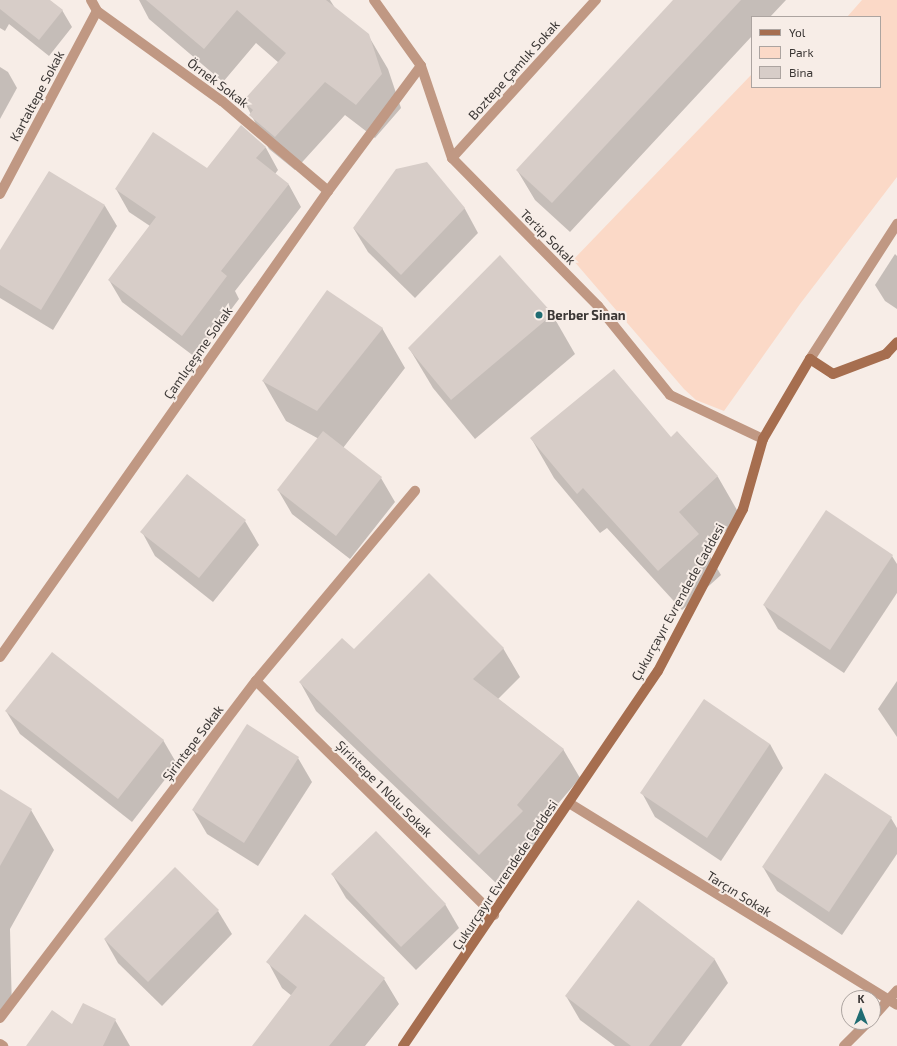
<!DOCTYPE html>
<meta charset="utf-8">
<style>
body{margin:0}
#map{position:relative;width:897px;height:1046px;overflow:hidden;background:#f7ede7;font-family:"Exo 2",sans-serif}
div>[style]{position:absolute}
.green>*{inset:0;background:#fbd9c7}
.shadow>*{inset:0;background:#0003}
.building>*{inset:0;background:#d7cdc8}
.lane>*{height:10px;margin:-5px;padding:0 5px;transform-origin:5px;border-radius:5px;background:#c09883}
.street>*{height:10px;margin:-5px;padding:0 5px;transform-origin:5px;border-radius:5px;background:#c09883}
.secondary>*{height:10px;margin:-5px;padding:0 5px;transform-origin:5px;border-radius:5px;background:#a66e4f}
.dots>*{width:11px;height:11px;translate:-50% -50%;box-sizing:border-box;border:2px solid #f7ede7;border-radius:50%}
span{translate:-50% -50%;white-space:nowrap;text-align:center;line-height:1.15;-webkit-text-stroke:4px #f7ede7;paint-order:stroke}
.street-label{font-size:13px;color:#3b3735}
.poi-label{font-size:13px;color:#3b3735;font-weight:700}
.left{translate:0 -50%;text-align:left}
.legend{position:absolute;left:751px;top:16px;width:130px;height:72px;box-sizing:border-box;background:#f7ede7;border:1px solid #aca4a0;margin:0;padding:5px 7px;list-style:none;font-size:12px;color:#3b3735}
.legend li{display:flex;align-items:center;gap:8px;height:20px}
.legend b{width:20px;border:1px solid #aca4a0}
.north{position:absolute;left:841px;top:990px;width:40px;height:40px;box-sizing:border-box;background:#f7ede7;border:1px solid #aca4a0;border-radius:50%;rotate:0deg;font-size:11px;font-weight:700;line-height:16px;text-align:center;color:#3b3735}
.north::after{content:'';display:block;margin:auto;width:14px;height:18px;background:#206c72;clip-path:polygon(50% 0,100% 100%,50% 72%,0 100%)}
</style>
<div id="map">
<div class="green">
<div style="clip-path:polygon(862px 0,897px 0,897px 177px,800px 304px,724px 411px,696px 400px,684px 389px,573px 260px,752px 74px,752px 87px,880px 87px,880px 17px,847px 17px)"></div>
</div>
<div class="shadow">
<div style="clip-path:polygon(0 0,49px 0,62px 10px,72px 27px,49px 56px,9px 24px,5px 31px,0 28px)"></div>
<div style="clip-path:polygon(139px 0,330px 0,335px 8px,368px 35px,388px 69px,401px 108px,375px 138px,345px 115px,295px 170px,269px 149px,244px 101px,279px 63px,256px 43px,223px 82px,149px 19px)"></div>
<div style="clip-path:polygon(675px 0,786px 0,770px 17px,752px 17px,752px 36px,570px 232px,535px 200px,517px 170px)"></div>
<div style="clip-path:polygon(0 67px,8px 72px,17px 88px,0 119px)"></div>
<div style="clip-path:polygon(241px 127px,266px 148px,278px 170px,275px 174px,289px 185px,301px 207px,235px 291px,239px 299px,195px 357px,122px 302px,109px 280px,150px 226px,129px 212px,116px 189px,207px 170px)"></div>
<div style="clip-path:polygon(426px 163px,465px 209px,478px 233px,415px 298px,368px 252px,354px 229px)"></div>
<div style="clip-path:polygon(49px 172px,105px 206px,117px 226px,53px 330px,0 298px,0 252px)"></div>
<div style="clip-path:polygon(895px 254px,897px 256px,897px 309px,885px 301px,875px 285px)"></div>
<div style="clip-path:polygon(552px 314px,575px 354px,475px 439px,433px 388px,409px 348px)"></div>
<div style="clip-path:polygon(382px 328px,405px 368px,343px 448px,381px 478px,395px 502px,350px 559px,292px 514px,278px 490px,319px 439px,286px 421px,263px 381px)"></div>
<div style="clip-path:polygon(677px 432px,718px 477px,741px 517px,706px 549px,721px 575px,682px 610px,607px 528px,600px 533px,554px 478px,531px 438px,671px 438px)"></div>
<div style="clip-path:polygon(245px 521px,259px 545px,213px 602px,155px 556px,142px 532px)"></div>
<div style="clip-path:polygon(892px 556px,897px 564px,897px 593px,844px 673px,778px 629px,764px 605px)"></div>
<div style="clip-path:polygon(503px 648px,520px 677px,498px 699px,563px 749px,580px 778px,534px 832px,539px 840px,496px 883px,316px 711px,300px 682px,354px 651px)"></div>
<div style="clip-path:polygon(897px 681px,897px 737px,878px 709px)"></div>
<div style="clip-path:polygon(6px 711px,163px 740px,177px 764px,132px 822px,20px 734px)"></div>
<div style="clip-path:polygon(770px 744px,783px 768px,721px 861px,655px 817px,642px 793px)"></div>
<div style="clip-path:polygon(298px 758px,312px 782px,258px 866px,207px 834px,193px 810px)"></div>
<div style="clip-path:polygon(826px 774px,891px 818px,897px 828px,897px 854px,842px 935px,777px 891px,763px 867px)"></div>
<div style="clip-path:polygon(0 790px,31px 810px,54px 850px,10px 929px,12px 1011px,0 1012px)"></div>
<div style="clip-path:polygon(332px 874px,445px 904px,459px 928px,416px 970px,346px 898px)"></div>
<div style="clip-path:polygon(638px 901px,715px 960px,728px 983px,681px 1046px,615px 1046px,580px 1020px,566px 996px)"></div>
<div style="clip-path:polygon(218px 911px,232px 934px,162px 1006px,118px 963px,105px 940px)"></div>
<div style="clip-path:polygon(268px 962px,384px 979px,399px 1004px,365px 1046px,253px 1046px,292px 996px,282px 988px)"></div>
<div style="clip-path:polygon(115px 1020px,130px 1046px,29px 1046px,72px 1025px)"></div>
</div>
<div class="building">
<div style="clip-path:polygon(0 0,50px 0,63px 10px,39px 40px,0 9px)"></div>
<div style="clip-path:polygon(146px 0,326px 0,369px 34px,382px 74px,356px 105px,325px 82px,275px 137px,249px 115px,253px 110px,243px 101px,286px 53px,237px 10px,204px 49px)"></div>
<div style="clip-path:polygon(673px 0,741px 0,552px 203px,516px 170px)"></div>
<div style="clip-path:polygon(241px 125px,266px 147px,256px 158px,289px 184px,221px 271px,227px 276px,182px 336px,108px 280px,156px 217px,115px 189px,153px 132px,207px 168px)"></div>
<div style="clip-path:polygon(427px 162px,465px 208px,401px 275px,353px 228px,396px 169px)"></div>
<div style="clip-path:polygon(49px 171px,105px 205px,41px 310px,0 285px,0 250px)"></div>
<div style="clip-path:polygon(500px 255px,553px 314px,451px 400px,408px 348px)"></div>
<div style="clip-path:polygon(327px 290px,383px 328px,317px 411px,262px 381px)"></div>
<div style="clip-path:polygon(614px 369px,671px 437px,677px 431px,718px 476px,679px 512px,699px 534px,658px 571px,583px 488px,577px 494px,530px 438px)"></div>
<div style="clip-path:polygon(323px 431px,382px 477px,336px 536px,277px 490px)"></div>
<div style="clip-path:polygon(187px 474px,246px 520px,199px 578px,140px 532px)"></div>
<div style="clip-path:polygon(826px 510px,893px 555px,830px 650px,763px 605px)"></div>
<div style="clip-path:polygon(429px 573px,504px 648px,473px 679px,564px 749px,517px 805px,523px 811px,479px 855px,299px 682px,342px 638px,354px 649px)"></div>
<div style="clip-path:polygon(52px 652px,164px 740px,118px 799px,5px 711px)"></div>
<div style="clip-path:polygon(704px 699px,770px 744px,707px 838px,640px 793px)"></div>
<div style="clip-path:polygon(247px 724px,299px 757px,244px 843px,192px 810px)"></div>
<div style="clip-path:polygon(825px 773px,892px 817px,829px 912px,762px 867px)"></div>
<div style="clip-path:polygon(0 789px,32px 809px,0 866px)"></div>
<div style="clip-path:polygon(376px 831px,446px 904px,401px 947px,331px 874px)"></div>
<div style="clip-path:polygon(175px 867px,219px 910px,148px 982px,104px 939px)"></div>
<div style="clip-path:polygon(638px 900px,715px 959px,649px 1046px,631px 1046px,565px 996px)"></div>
<div style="clip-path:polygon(305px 914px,385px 978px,329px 1046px,252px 1046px,297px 987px,266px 962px)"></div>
<div style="clip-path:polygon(83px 1003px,116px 1019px,103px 1046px,26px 1046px,52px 1010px,72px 1024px)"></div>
</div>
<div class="lane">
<div style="left:810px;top:359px;width:161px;rotate:-57.2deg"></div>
</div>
<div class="street">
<div style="left:91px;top:0;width:13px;rotate:61deg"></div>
<div style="left:97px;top:11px;width:154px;rotate:35.8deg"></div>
<div style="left:222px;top:101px;width:139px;rotate:40.3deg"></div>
<div style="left:374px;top:0;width:81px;rotate:54.5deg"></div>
<div style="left:421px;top:66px;width:97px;rotate:71.4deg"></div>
<div style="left:452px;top:158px;width:208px;rotate:45.4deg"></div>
<div style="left:598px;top:306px;width:114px;rotate:51deg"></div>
<div style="left:670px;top:395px;width:103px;rotate:25.3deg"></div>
<div style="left:452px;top:158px;width:214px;rotate:-47.7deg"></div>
<div style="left:0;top:194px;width:207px;rotate:-62.1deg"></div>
<div style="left:0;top:657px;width:570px;rotate:-54.86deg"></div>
<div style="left:328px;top:191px;width:156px;rotate:-53.4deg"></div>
<div style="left:256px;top:681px;width:334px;rotate:44.5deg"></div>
<div style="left:569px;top:803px;width:385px;rotate:31.6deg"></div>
<div style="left:873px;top:1017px;width:36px;rotate:-48deg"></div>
<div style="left:0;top:1018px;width:423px;rotate:-52.8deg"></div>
<div style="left:256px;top:681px;width:248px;rotate:-50.1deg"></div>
<div style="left:0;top:1044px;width:4px;rotate:34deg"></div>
<div style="left:844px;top:1046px;width:34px;rotate:-45deg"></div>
</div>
<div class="secondary">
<div style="left:403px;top:1046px;width:453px;rotate:-55.8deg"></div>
<div style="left:658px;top:671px;width:183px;rotate:-62.3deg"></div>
<div style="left:743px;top:509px;width:73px;rotate:-74.1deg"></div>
<div style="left:763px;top:439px;width:93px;rotate:-59.6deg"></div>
<div style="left:810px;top:359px;width:27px;rotate:33deg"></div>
<div style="left:833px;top:374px;width:57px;rotate:-20.7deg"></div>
<div style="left:886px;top:354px;width:16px;rotate:-47deg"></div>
</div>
<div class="dots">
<div style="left:539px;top:315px;background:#206c72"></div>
</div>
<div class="street-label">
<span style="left:514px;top:70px;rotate:-48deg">Boztepe Çamlık Sokak</span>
<span style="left:218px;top:83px;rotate:37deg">Örnek Sokak</span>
<span style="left:37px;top:96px;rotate:-62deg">Kartaltepe Sokak</span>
<span style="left:548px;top:237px;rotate:45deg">Tertip Sokak</span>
<span style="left:198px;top:353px;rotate:-55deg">Çamlıçeşme Sokak</span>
<span style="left:678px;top:602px;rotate:-61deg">Çukurçayır Evrendede Caddesi</span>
<span style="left:193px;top:743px;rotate:-53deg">Şirintepe Sokak</span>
<span style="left:384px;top:789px;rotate:45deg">Şirintepe 1 Nolu Sokak</span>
<span style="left:505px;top:875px;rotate:-56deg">Çukurçayır Evrendede Caddesi</span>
<span style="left:739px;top:894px;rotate:32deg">Tarçın Sokak</span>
</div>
<div class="poi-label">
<span class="left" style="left:547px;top:315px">Berber Sinan</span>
</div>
<ul class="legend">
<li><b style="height:5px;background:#a66e4f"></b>Yol</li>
<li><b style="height:11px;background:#fbd9c7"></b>Park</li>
<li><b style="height:11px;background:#d7cdc8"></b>Bina</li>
</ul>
<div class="north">K</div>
</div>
